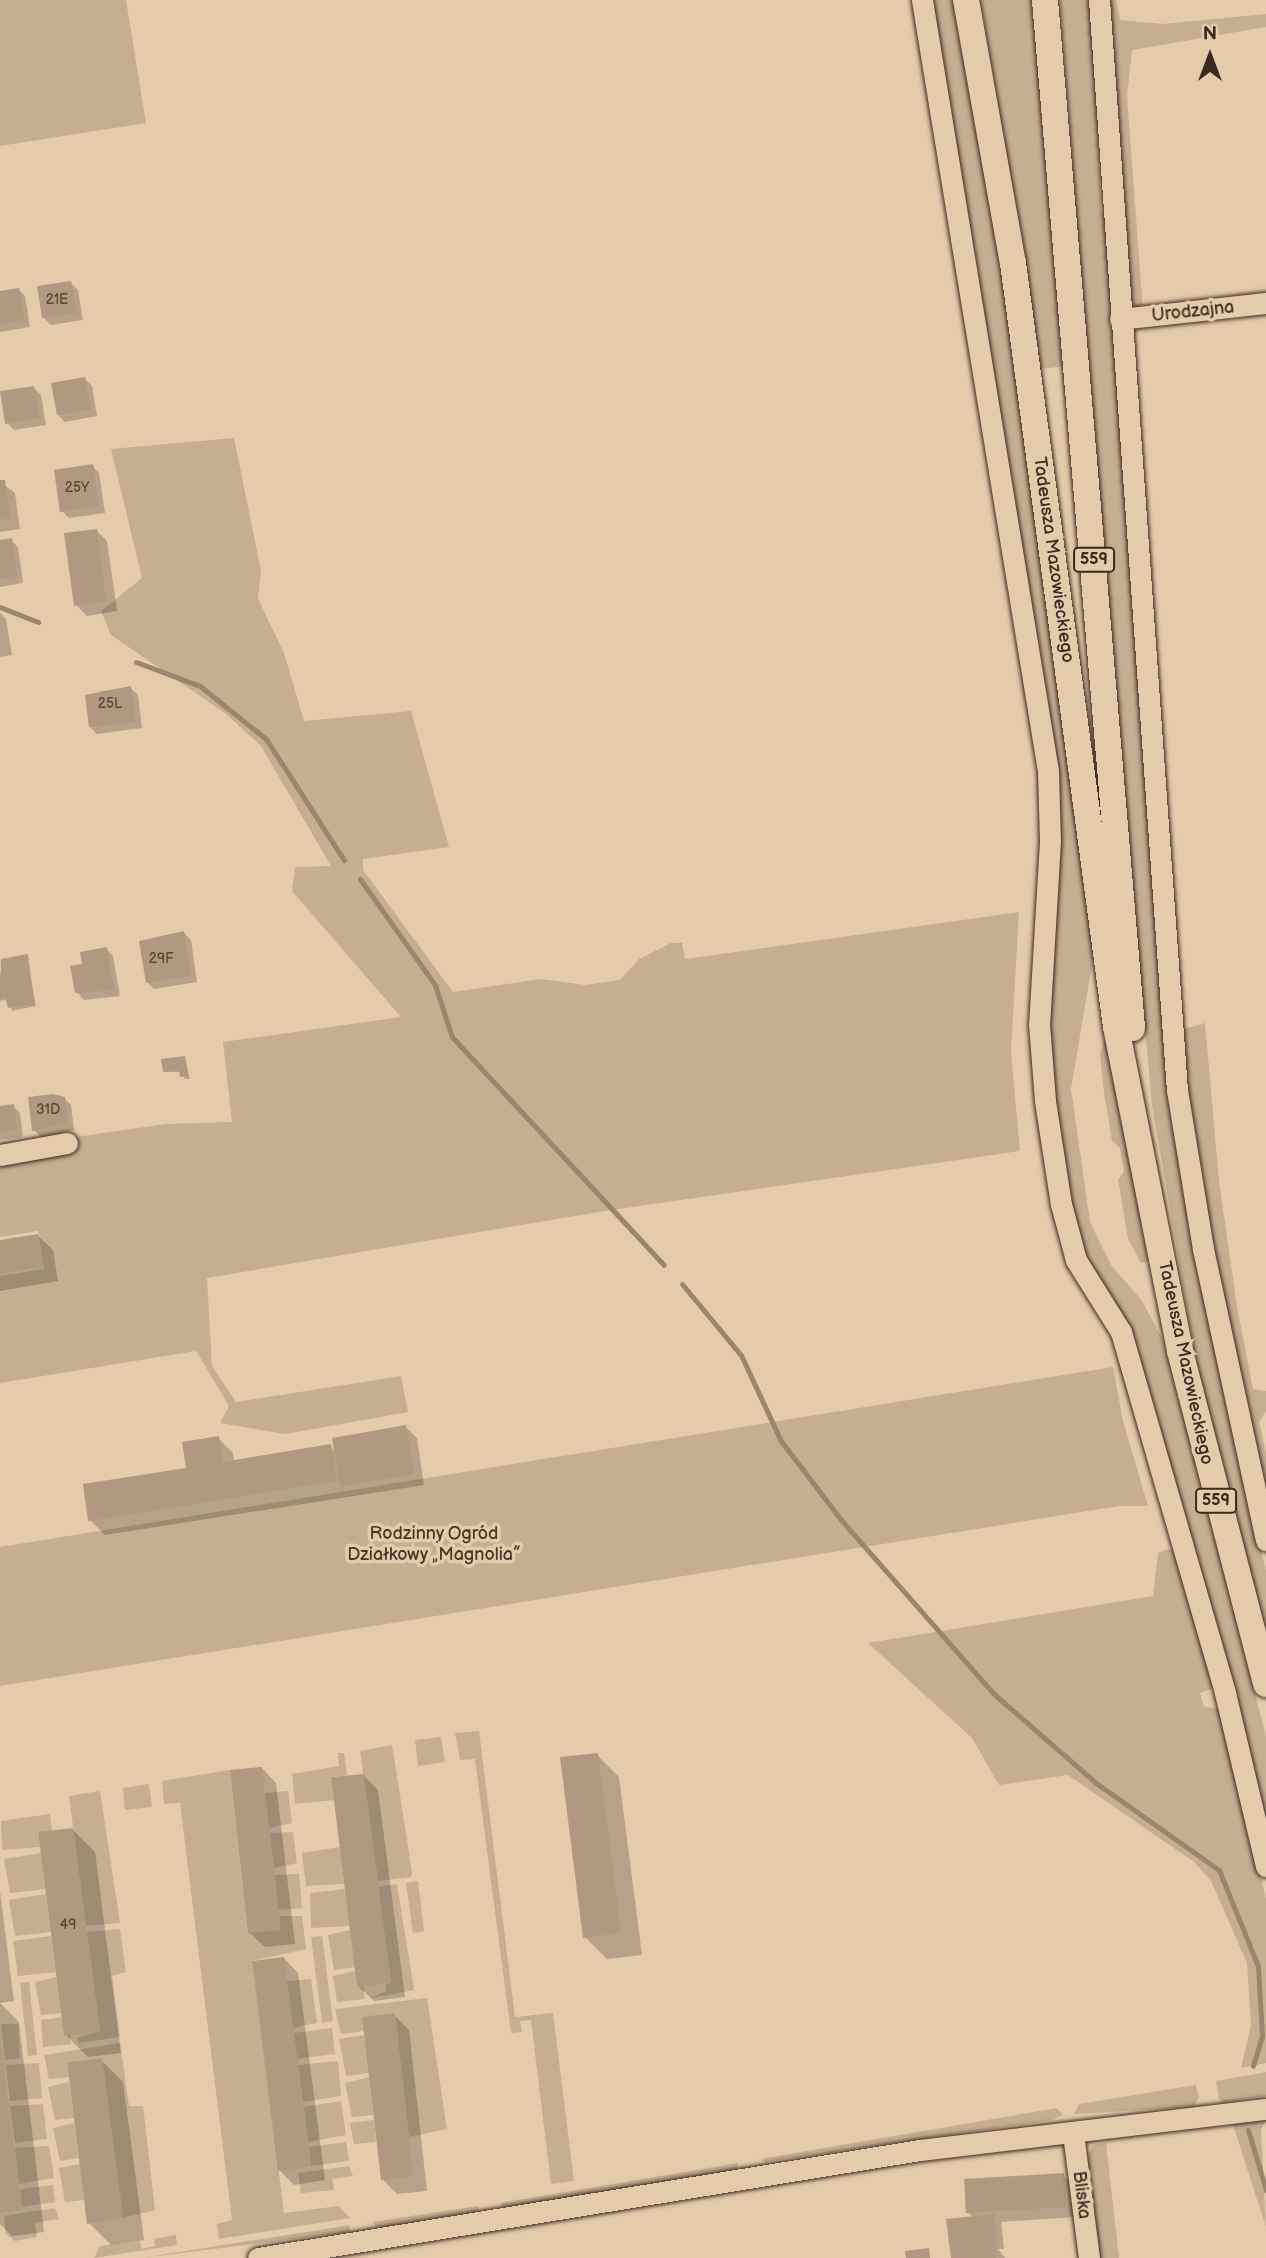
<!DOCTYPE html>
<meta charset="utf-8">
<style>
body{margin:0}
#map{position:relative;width:1266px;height:2258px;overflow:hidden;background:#e4cbac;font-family:"Balsamiq Sans",sans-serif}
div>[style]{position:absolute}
.green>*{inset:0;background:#c5ae92}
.shadow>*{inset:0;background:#0003}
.stream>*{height:5px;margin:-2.5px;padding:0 2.5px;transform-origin:2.5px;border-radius:2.5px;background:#9a866e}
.building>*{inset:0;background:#b09980}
.roads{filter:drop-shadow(0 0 2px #3b2a1e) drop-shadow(0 0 2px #3b2a1e)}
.minor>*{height:21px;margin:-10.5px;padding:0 10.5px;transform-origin:10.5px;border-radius:10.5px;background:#e4cbac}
.major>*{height:26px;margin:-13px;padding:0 13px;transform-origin:13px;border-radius:13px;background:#e4cbac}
span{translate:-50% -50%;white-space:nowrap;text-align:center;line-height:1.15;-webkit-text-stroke:7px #e4cbac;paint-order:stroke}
.number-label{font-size:14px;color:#584636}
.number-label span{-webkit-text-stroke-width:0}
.shield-label span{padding:2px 5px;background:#e4cbac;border:2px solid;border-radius:5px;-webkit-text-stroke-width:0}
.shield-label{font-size:16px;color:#3b2a1e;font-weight:700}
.street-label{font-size:18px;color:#3b2a1e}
.park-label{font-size:18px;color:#49372a}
.north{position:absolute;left:1175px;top:21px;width:70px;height:70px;-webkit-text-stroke:5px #e4cbac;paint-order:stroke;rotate:0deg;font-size:19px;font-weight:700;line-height:28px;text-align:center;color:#3b2a1e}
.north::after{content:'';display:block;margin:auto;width:24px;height:32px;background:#3b2a1e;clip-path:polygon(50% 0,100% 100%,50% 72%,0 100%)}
</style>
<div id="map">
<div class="green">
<div style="clip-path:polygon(0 0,126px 0,146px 123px,0 146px)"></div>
<div style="clip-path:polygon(928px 0,955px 0,1003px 278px,1094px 953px,1071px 1089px,1090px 1222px,1111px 1265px,1142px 1301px,1163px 1340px,1266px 1736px,1266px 1828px,1188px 1539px,1079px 1250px,1062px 1170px,1047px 1027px,1057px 835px)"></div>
<div style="clip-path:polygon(981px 0,1031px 0,1066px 366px,1040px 369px)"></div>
<div style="clip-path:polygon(1060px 0,1092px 0,1101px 210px,1106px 219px,1153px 881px,1243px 1481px,1266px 1570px,1266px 1633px,1200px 1383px,1152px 1105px,1105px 588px)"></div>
<div style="clip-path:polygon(1110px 0,1116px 0,1120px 20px,1163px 24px,1266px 14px,1266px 27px,1132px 50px,1127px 96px,1143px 311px,1126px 298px)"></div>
<div style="clip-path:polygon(234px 438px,261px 571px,258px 599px,284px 653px,304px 721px,411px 711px,449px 847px,363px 859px,363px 870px,453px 992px,541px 979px,585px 985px,620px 980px,639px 959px,671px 943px,682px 943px,685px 959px,1019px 912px,1011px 1052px,1020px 1151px,598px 1212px,207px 1278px,212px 1366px,236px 1402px,401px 1376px,408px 1412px,285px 1434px,220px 1423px,229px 1406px,196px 1351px,0 1383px,0 1276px,44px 1269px,38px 1231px,0 1237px,0 1159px,79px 1146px,76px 1137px,166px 1124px,232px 1122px,223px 1042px,401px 1017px,292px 891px,295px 867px,331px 866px,261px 746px,225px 713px,111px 635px,101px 611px,142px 578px,111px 449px)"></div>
<div style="clip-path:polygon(1205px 1023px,1219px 1181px,1237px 1307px,1253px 1389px,1266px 1391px,1266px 1411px,1259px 1422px,1266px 1453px,1266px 1506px,1220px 1298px,1185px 1089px,1181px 1030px)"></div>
<div style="clip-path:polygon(1108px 1029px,1148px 1262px,1141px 1263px,1128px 1239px,1118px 1179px,1124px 1172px,1120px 1148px,1112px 1141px,1104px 1093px,1100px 1054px)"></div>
<div style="clip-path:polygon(1113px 1367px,1123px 1421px,1148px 1506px,1119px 1506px,0 1686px,0 1547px)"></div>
<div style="clip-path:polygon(1168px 1549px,1173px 1551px,1215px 1682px,1212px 1689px,1200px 1693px,1204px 1707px,1223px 1709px,1266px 1899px,1266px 2063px,1241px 2068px,1251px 2025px,1247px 1963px,1211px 1881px,1194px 1862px,1068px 1775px,999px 1785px,972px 1738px,868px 1643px,1153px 1596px,1158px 1553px)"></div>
<div style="clip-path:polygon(479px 1731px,515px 2017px,553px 2013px,574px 2181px,551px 2184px,531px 2020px,520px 2021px,522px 2032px,511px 2033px,475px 1759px,460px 1760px,455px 1733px)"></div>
<div style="clip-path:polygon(441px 1737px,445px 1762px,418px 1766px,415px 1740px)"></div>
<div style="clip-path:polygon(392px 1745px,412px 1872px,411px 1877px,378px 1881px,360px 1751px)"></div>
<div style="clip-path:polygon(338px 1753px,344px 1753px,347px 1775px,331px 1777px,334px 1800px,295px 1804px,292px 1774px,339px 1766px)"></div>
<div style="clip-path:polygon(230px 1770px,248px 1933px,280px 1930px,279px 1916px,302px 1916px,306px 1949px,252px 1961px,284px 2213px,339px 2206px,350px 2218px,219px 2239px,217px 2224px,232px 2220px,180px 1803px,164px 1804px,162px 1781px)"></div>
<div style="clip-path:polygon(149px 1784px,152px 1807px,125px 1810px,123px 1788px)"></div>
<div style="clip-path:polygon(100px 1791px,120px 1923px,86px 1926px,69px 1796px)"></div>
<div style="clip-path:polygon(288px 1791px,292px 1823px,269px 1828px,265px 1793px)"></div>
<div style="clip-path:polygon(50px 1814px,52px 1831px,38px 1833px,40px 1847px,2px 1850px,1px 1821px)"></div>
<div style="clip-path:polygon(293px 1832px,297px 1863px,274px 1868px,270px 1833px)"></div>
<div style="clip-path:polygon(340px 1847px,344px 1884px,306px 1886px,302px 1853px)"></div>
<div style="clip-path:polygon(41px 1853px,45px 1889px,10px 1893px,4px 1859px)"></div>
<div style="clip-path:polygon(299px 1874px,302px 1908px,278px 1910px,275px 1875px)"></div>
<div style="clip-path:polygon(418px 1881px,424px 1931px,413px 1933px,406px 1883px)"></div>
<div style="clip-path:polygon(397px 1884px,414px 1990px,371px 1998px,386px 1991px,386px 1984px,391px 1982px,378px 1887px)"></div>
<div style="clip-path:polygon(345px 1889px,350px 1926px,311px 1928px,310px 1893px)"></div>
<div style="clip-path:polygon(46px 1894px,51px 1932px,15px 1936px,9px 1900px)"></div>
<div style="clip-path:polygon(120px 1929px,126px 1972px,112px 1976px,120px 2037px,79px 2043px,76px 2038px,100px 2031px,87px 1932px)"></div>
<div style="clip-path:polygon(350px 1930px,355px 1967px,334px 1970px,328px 1935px)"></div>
<div style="clip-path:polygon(51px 1936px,56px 1972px,18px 1976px,13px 1941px)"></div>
<div style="clip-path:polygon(322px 1936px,333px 2021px,322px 2023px,311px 1937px)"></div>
<div style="clip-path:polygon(355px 1971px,357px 1987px,363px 1987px,365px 1999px,337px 2002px,333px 1976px)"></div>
<div style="clip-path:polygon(57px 1977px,61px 2013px,41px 2015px,35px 1982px)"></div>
<div style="clip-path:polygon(311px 1979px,317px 2023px,293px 2028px,287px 1981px)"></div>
<div style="clip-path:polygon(29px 1982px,37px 2055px,28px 2056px,20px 1983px)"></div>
<div style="clip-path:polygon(427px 1998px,447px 2129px,409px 2137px,395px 2013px,364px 2031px,341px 2034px,335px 2009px)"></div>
<div style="clip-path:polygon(62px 2017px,64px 2035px,70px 2035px,71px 2044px,43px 2047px,41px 2020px)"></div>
<div style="clip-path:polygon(1px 2024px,18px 2024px,20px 2058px,5px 2060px)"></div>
<div style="clip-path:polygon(332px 2028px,335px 2054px,297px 2059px,294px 2033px)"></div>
<div style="clip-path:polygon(364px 2035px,369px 2073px,346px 2076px,339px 2039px)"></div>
<div style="clip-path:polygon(120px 2043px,129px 2106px,143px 2106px,155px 2210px,123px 2218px,102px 2058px,67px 2062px,69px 2077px,49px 2079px,44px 2055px)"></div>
<div style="clip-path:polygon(338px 2061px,341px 2096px,303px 2102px,298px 2065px)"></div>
<div style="clip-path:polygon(39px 2063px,42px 2098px,10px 2101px,6px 2065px)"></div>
<div style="clip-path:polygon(1266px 2072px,1266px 2096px,1222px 2103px,1219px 2098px,1216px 2081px)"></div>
<div style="clip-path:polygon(369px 2077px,373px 2115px,352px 2117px,345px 2083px)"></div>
<div style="clip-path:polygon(69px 2082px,74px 2118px,55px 2120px,48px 2087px)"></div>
<div style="clip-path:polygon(1196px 2085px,1199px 2098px,1193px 2107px,1074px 2114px,1079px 2104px)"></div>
<div style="clip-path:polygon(341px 2101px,346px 2135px,308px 2142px,304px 2107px)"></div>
<div style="clip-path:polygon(43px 2104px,47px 2139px,15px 2143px,10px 2106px)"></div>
<div style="clip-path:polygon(1057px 2108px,1063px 2115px,1051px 2120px,765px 2162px,761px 2159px)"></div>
<div style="clip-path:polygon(1256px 2118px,1266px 2121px,1261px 2129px,1266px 2227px,1233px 2125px)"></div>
<div style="clip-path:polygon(374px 2120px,376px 2142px,354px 2144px,350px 2123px)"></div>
<div style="clip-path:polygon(74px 2123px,79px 2158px,60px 2161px,53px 2128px)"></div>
<div style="clip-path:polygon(346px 2142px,349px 2161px,311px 2166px,309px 2147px)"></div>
<div style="clip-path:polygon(1106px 2143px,1119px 2258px,1098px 2258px,1086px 2161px,1093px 2145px)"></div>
<div style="clip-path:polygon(49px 2146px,54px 2178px,19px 2184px,15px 2148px)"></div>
<div style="clip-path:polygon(738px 2163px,736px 2170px,504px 2208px,500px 2203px)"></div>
<div style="clip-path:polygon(80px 2164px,84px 2200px,65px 2202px,59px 2168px)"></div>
<div style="clip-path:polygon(349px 2166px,353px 2176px,332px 2179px,334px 2190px,301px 2193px,298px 2173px)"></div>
<div style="clip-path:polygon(53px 2185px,55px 2202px,22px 2207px,20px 2189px)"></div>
<div style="clip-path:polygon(478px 2206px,478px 2212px,378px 2228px,372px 2222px)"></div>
<div style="clip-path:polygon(55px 2208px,59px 2219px,35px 2223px,37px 2237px,15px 2241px,6px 2234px,4px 2216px)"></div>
<div style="clip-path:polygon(350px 2225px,349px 2232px,141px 2258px)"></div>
<div style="clip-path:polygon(176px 2235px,177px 2245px,94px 2258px,100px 2246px,140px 2241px,142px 2249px,155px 2246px,154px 2239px)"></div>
</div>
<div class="shadow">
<div style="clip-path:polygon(71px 283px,78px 290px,83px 320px,51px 325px,44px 318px)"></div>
<div style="clip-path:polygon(18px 289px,25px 296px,30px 327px,0 332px,0 293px)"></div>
<div style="clip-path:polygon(85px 379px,92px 386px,97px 416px,65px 422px,58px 415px)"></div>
<div style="clip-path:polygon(34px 388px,41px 395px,46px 425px,14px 430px,7px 423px)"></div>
<div style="clip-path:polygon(92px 466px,99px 473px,105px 513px,69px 518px,62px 511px)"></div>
<div style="clip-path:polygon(0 482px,15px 493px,20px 529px,0 532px)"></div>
<div style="clip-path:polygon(96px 530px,107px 541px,117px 611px,87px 616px,76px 605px)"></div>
<div style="clip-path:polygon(11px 540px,18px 547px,23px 583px,0 587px,0 542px)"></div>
<div style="clip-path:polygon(0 613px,6px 619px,12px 655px,0 657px)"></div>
<div style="clip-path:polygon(130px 688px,138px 695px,142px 728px,97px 734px,90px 727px,101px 691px)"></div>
<div style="clip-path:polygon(184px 933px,191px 940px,197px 982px,154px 989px,147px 982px)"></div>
<div style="clip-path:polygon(106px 949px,113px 956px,120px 996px,84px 1000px,77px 992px,84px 965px)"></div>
<div style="clip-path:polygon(27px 956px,36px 1006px,12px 1011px,8px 999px,0 1001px,0 974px)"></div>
<div style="clip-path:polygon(185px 1057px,190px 1079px,185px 1079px,181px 1072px,164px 1072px)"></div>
<div style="clip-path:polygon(64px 1098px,71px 1105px,74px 1130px,41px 1137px,34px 1130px)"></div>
<div style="clip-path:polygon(13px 1106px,20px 1113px,23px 1137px,0 1140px,0 1108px)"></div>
<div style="clip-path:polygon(38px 1236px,53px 1250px,58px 1281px,0 1291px,0 1242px)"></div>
<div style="clip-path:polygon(406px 1427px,417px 1438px,424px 1485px,105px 1535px,90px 1520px,188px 1470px,218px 1438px,233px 1453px,234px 1461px,330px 1446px,336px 1452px)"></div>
<div style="clip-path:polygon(597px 1755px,619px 1777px,642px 1955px,607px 1959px,585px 1937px)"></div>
<div style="clip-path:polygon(262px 1768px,276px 1783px,295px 1944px,265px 1947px,250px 1933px)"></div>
<div style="clip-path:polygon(363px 1775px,378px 1790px,405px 1997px,374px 2001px,359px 1987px)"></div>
<div style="clip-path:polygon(73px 1830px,95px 1852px,121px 2053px,88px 2057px,66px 2035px)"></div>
<div style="clip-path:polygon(0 1891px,14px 2001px,0 2003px)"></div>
<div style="clip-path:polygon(284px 1958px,298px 1973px,325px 2180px,294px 2185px,279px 2170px)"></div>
<div style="clip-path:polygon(0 2003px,19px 2022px,44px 2232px,12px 2236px,0 2224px)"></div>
<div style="clip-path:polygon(394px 2015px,409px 2030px,427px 2191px,397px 2194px,382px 2179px)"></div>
<div style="clip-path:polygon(101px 2060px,123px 2082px,144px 2240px,111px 2245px,89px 2223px)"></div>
<div style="clip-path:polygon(1063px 2175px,1074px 2186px,1076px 2217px,1001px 2222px,1004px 2249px,998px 2249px,1005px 2258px,953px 2258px,973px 2218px,968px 2212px)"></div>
</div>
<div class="stream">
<div style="left:0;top:607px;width:41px;rotate:21.5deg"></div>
<div style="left:136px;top:662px;width:68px;rotate:20.6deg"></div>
<div style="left:200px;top:686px;width:85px;rotate:38.8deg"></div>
<div style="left:266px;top:739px;width:144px;rotate:57.2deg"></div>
<div style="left:360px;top:879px;width:130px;rotate:54.7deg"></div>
<div style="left:435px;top:985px;width:55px;rotate:71.9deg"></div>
<div style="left:452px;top:1037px;width:311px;rotate:47.1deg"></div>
<div style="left:682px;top:1284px;width:92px;rotate:50.3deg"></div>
<div style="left:741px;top:1355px;width:95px;rotate:65.1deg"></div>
<div style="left:781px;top:1441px;width:101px;rotate:52.7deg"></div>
<div style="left:842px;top:1521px;width:230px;rotate:48.7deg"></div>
<div style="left:994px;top:1694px;width:135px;rotate:41.1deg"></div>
<div style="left:1096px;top:1783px;width:151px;rotate:35.3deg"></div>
<div style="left:1219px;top:1870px;width:104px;rotate:67.9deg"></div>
<div style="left:1258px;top:1966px;width:70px;rotate:86.7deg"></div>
<div style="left:1262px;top:2036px;width:31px;rotate:107deg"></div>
<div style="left:1248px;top:2130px;width:63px;rotate:73.3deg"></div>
</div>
<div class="building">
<div style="clip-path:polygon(71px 281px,77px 313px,42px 318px,37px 286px)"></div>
<div style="clip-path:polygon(19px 288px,24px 320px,0 324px,0 291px)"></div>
<div style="clip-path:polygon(85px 377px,91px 410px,57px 415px,51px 383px)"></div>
<div style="clip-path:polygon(34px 386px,40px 418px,5px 424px,0 391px)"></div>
<div style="clip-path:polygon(93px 464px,99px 506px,60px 512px,54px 470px)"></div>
<div style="clip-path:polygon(0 480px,5px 480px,10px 518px,0 520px)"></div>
<div style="clip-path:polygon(97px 529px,106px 601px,74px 606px,64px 533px)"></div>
<div style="clip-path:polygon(12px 538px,17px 576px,0 579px,0 540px)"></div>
<div style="clip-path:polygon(131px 686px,136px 722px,89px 727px,85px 695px)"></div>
<div style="clip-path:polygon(184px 931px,191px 976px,146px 983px,139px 941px)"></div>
<div style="clip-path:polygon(107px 947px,114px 990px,75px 993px,70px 966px,82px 964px,80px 952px)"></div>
<div style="clip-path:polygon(28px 954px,34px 1004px,8px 1008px,5px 997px,0 998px,1px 959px)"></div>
<div style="clip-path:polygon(185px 1056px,188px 1076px,180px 1077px,179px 1070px,163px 1072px,161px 1059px)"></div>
<div style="clip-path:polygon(53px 1094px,65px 1097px,68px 1123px,32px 1131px,28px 1097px)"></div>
<div style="clip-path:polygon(14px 1104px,17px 1130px,0 1132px,0 1106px)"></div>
<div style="clip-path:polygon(38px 1234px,44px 1267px,0 1274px,0 1240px)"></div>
<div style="clip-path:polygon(406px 1425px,414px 1474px,340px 1487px,332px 1438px)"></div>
<div style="clip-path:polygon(219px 1436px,223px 1462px,331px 1444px,337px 1481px,88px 1521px,83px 1484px,186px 1468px,182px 1442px)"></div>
<div style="clip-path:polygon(598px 1753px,621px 1933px,583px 1938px,560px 1757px)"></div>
<div style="clip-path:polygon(262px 1767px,281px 1930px,248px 1933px,230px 1770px)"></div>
<div style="clip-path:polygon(364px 1774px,391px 1983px,357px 1987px,331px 1777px)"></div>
<div style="clip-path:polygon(73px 1828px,100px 2031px,64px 2036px,38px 1832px)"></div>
<div style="clip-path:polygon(284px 1957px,311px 2166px,278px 2171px,252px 1961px)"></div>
<div style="clip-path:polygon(395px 2013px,413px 2176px,381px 2180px,362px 2017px)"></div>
<div style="clip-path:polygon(0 2034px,22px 2210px,0 2213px)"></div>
<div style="clip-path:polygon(102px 2058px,123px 2218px,87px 2224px,67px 2062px)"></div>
<div style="clip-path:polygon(1064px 2173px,1066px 2207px,966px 2213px,964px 2179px)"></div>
<div style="clip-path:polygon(995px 2214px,996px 2258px,951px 2258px,946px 2219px)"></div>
<div style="clip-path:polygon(929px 2248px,930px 2258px,906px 2258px,905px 2251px)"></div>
</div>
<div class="roads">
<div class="minor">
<div style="left:922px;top:0;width:781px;rotate:80.72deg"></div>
<div style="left:1048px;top:771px;width:70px;rotate:88.4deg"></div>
<div style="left:1050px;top:841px;width:183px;rotate:93.4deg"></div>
<div style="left:1039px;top:1024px;width:77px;rotate:85.5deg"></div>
<div style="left:1045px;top:1101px;width:104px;rotate:81.2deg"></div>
<div style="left:1061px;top:1204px;width:58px;rotate:75deg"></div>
<div style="left:1076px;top:1260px;width:85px;rotate:58deg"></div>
<div style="left:1121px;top:1332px;width:376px;rotate:73.9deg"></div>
<div style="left:1225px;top:1693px;width:178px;rotate:76.7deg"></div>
<div style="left:1099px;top:0;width:1093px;rotate:85.91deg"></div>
<div style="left:1177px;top:1090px;width:161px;rotate:80.7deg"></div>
<div style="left:1203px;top:1249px;width:298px;rotate:77.8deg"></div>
<div style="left:1120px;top:319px;width:147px;rotate:-6.3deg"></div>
<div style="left:0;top:1155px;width:68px;rotate:-10.2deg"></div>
<div style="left:1073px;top:2133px;width:126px;rotate:82.7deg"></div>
<div style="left:258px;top:2258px;width:671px;rotate:-9.27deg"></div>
<div style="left:920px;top:2150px;width:348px;rotate:-6.8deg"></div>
</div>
<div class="major">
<div style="left:966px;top:0;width:267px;rotate:79.9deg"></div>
<div style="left:1013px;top:263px;width:771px;rotate:82.32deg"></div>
<div style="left:1116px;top:1027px;width:330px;rotate:78.8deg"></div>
<div style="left:1180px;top:1351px;width:344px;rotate:75.5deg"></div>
<div style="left:1045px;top:0;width:1032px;rotate:85.16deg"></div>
</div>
</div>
<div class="number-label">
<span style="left:57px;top:300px">21E</span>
<span style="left:77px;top:488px">25Y</span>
<span style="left:110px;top:704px">25L</span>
<span style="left:161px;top:959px">29F</span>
<span style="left:48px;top:1110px">31D</span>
<span style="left:68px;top:1925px">49</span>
</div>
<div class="shield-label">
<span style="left:1094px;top:560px">559</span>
<span style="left:1216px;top:1501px">559</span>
</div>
<div class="street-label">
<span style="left:1193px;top:312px;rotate:-6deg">Urodzajna</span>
<span style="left:1053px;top:560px;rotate:82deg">Tadeusza Mazowieckiego</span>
<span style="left:1185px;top:1363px;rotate:78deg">Tadeusza Mazowieckiego</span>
<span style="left:1081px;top:2195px;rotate:83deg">Bliska</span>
</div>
<div class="park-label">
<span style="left:434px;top:1545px">Rodzinny Ogród<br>Działkowy „Magnolia”</span>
</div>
<div class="north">N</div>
</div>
